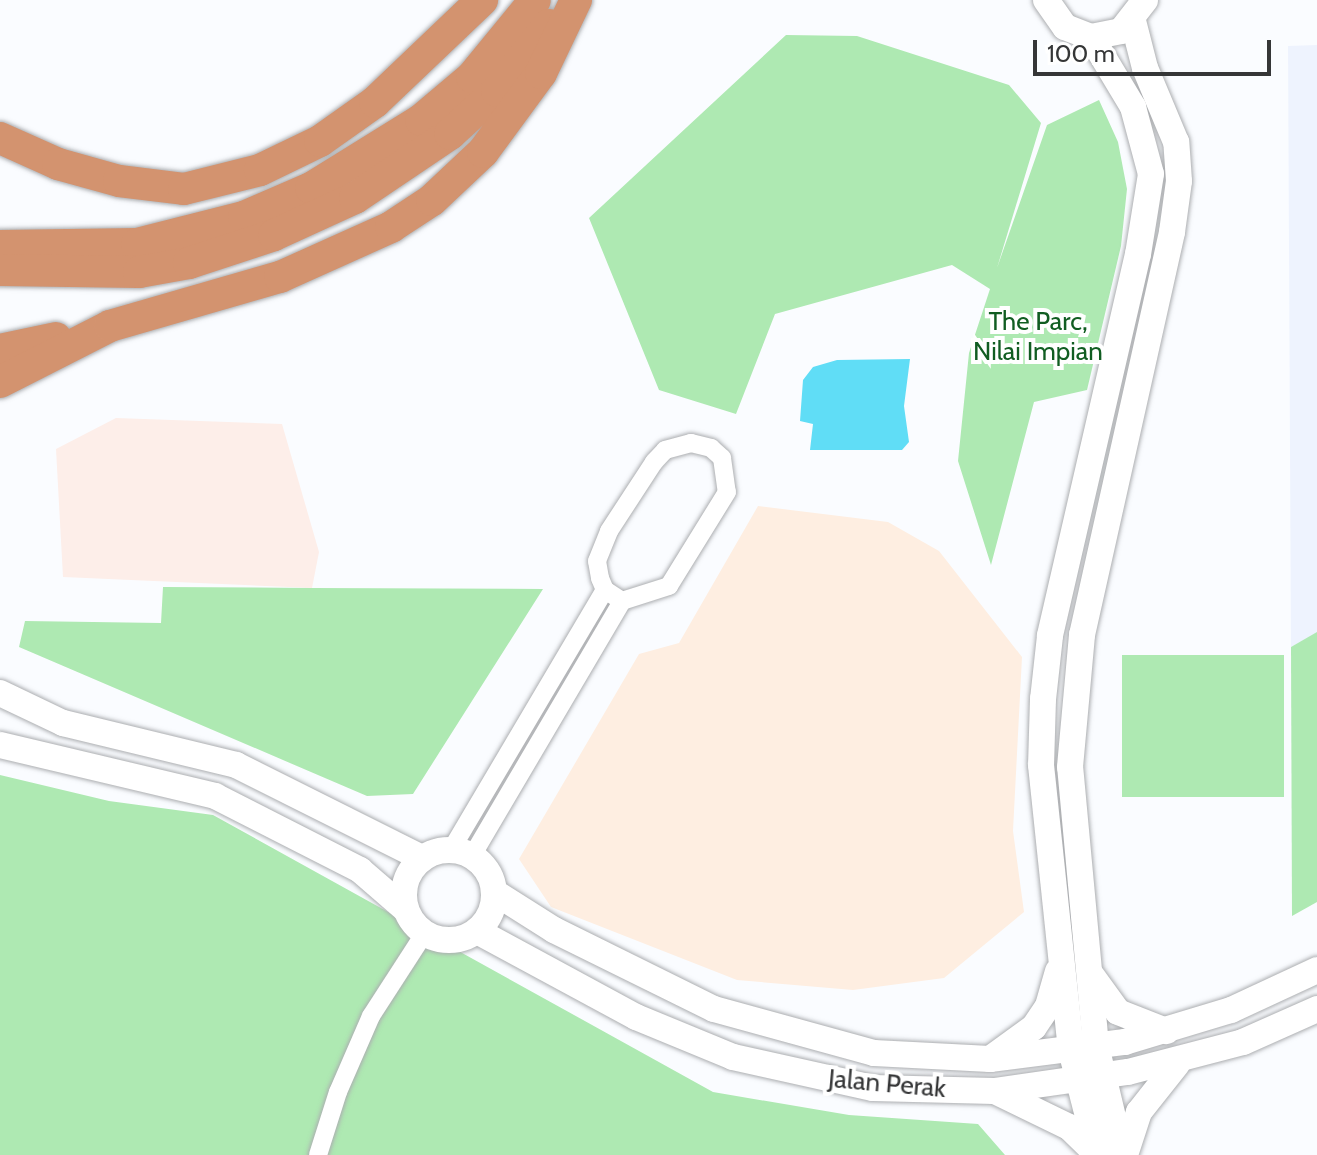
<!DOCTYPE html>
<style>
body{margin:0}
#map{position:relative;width:1317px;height:1155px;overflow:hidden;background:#fafcff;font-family:Cabin,sans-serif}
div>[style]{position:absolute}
.commercial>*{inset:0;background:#feeee1}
.industrial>*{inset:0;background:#fdeee9}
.built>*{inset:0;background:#eef3fe}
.green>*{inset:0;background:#aee9b2}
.water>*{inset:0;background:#60ddf6}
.roads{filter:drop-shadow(0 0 2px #acaeb1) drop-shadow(0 0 2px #acaeb1)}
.street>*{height:18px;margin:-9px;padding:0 9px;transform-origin:9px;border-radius:9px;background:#fff}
.secondary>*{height:26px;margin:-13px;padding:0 13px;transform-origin:13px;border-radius:13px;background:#fff}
.secondary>.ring{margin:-13px;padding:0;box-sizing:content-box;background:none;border:26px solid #fff;border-radius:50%}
.highway>*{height:32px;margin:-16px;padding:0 16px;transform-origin:16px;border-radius:16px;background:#d3936f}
span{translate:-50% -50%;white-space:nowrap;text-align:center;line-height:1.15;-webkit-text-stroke:8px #fff;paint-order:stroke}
.park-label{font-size:26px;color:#115d22}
.street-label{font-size:26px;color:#353637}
.scale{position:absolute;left:1033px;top:40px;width:238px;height:36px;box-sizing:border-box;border:4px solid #353637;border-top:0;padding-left:10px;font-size:24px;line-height:28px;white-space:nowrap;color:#353637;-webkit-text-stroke:6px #fff;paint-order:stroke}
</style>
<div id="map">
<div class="commercial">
<div style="clip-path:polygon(758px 506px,888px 522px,939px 551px,1022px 657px,1013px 831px,1024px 912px,944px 978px,853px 990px,737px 980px,551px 907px,519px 859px,639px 654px,679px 643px)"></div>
</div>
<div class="industrial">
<div style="clip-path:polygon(116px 418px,282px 424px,319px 552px,312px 588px,63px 577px,56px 449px)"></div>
</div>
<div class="built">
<div style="clip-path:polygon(1317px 45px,1317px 633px,1291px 647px,1288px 46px)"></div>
</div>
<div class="green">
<div style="clip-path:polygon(786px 35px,857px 36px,1009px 85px,1041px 123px,997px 268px,1047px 125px,1099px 100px,1118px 142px,1127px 189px,1121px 246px,1087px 390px,1034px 402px,991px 565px,958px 461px,969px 353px,990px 289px,952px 265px,775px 314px,736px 414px,659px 390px,589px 218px)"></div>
<div style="clip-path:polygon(163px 587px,312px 588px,543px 589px,413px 794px,367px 796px,19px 647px,25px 621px,161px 623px)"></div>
<div style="clip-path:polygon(1317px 632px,1317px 902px,1292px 916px,1291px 647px)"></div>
<div style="clip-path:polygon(1122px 655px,1284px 655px,1284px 797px,1122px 797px)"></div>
<div style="clip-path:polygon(0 775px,109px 801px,213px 815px,713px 1092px,849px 1115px,978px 1124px,1005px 1155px,0 1155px)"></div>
</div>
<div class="water">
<div style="clip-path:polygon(910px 359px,904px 406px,909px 442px,902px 450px,810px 450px,813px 424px,800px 421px,803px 380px,813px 367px,837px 360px)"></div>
</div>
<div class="roads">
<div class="street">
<div style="left:691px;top:443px;width:21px;rotate:14deg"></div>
<div style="left:711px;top:448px;width:15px;rotate:42deg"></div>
<div style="left:722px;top:458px;width:34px;rotate:82deg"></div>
<div style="left:727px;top:492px;width:110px;rotate:121.7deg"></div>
<div style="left:669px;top:586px;width:49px;rotate:162.3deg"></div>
<div style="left:622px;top:601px;width:20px;rotate:-147deg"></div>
<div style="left:605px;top:590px;width:13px;rotate:-113deg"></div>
<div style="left:600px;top:578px;width:17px;rotate:-100deg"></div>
<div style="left:597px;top:561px;width:32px;rotate:-68deg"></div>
<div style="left:609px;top:531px;width:82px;rotate:-56.9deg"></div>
<div style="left:654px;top:462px;width:16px;rotate:-47deg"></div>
<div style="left:665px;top:450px;width:27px;rotate:-15deg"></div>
<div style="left:451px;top:850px;width:302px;rotate:-59.4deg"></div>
<div style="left:472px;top:856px;width:296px;rotate:-59.5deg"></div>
<div style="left:318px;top:1155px;width:66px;rotate:-72.4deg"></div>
<div style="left:338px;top:1092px;width:83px;rotate:-66.5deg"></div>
<div style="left:371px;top:1016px;width:98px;rotate:-57.1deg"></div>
</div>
<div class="secondary">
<div style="left:1046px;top:0;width:33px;rotate:55deg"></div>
<div style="left:1065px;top:27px;width:28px;rotate:21deg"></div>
<div style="left:1091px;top:37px;width:31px;rotate:-11deg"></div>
<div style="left:1121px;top:31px;width:39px;rotate:-52deg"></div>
<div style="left:1091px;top:37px;width:82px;rotate:59deg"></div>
<div style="left:1133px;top:107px;width:69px;rotate:75deg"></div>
<div style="left:1151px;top:174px;width:81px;rotate:99.2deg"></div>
<div style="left:1138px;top:254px;width:392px;rotate:103deg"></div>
<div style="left:1050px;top:636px;width:63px;rotate:96.3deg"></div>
<div style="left:1043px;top:699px;width:66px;rotate:91.7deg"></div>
<div style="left:1041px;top:765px;width:287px;rotate:84deg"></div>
<div style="left:1071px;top:1050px;width:108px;rotate:75.6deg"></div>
<div style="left:0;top:693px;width:70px;rotate:25.5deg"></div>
<div style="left:63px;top:723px;width:178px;rotate:13.6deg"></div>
<div style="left:236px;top:765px;width:208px;rotate:26.6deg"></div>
<div style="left:0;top:745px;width:221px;rotate:13.3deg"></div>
<div style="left:215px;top:796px;width:163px;rotate:27deg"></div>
<div style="left:360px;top:870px;width:60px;rotate:40.9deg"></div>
<div class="ring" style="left:404px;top:850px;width:64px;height:64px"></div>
<div style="left:494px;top:892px;width:71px;rotate:32.3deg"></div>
<div style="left:554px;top:930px;width:178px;rotate:26.3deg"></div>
<div style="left:714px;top:1009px;width:166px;rotate:15.4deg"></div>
<div style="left:874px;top:1053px;width:116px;rotate:3deg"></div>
<div style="left:990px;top:1059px;width:136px;rotate:-7.2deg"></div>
<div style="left:1125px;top:1042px;width:111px;rotate:-16.8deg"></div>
<div style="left:1231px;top:1010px;width:95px;rotate:-24.9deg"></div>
<div style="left:477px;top:931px;width:181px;rotate:28.4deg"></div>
<div style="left:636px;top:1017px;width:105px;rotate:22.4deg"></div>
<div style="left:733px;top:1057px;width:143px;rotate:12.5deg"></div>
<div style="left:873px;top:1088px;width:121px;rotate:1.4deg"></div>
<div style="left:994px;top:1091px;width:135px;rotate:-8.1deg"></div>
<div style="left:1128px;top:1072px;width:119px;rotate:-14.6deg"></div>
<div style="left:1243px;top:1042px;width:81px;rotate:-24deg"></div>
<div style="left:1092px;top:976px;width:44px;rotate:54.2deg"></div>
<div style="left:1118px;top:1012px;width:52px;rotate:21.6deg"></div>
<div style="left:990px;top:1059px;width:54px;rotate:-36deg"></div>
<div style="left:1034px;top:1027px;width:25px;rotate:-56deg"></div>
<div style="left:1048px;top:1006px;width:36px;rotate:-74deg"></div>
<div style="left:997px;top:1092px;width:80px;rotate:25.9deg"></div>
<div style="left:1069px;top:1127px;width:40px;rotate:44deg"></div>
<div style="left:1122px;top:1155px;width:112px;rotate:-103.4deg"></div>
<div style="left:1096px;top:1046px;width:280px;rotate:-95.3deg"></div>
<div style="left:1070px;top:767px;width:133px;rotate:-84.8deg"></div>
<div style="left:1082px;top:635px;width:413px;rotate:-77.4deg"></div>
<div style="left:1172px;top:232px;width:51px;rotate:-82.2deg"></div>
<div style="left:1179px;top:181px;width:39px;rotate:-94deg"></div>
<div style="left:1176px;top:142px;width:80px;rotate:-112.7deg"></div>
<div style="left:1145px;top:68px;width:49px;rotate:-104.3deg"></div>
<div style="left:1125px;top:1155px;width:45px;rotate:-72deg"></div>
<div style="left:1139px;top:1112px;width:61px;rotate:-51.6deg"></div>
</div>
<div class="highway">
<div style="left:0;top:138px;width:64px;rotate:24.1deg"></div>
<div style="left:58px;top:164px;width:63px;rotate:15.6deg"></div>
<div style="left:119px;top:181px;width:65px;rotate:7deg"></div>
<div style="left:184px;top:189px;width:78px;rotate:-14deg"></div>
<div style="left:260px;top:170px;width:67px;rotate:-25.8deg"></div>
<div style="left:320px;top:141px;width:67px;rotate:-35.3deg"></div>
<div style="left:375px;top:102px;width:148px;rotate:-43.6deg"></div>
<div style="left:0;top:246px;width:137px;rotate:-0.8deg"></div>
<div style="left:137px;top:244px;width:110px;rotate:-14.2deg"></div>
<div style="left:244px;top:217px;width:73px;rotate:-23.4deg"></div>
<div style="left:311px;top:188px;width:129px;rotate:-31.7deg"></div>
<div style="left:421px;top:120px;width:67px;rotate:-40.1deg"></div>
<div style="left:472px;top:77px;width:99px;rotate:-50.7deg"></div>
<div style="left:0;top:270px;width:139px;rotate:0.8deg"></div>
<div style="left:139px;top:272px;width:51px;rotate:-10.2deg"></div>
<div style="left:189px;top:263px;width:89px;rotate:-18.2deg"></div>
<div style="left:274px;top:235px;width:89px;rotate:-24.6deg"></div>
<div style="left:355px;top:198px;width:115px;rotate:-34deg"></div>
<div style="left:450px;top:134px;width:64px;rotate:-42.5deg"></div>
<div style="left:497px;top:91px;width:84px;rotate:-51.8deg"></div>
<div style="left:0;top:350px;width:57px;rotate:-12.1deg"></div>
<div style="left:0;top:382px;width:123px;rotate:-27deg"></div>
<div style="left:110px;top:326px;width:177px;rotate:-16.1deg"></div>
<div style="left:280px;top:277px;width:122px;rotate:-24.2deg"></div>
<div style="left:391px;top:227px;width:49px;rotate:-33.4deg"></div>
<div style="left:432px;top:200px;width:70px;rotate:-43.3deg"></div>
<div style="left:483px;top:152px;width:98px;rotate:-53.7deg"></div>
<div style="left:541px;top:73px;width:81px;rotate:-64.4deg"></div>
</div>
</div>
<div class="park-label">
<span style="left:1038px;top:337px">The Parc,<br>Nilai Impian</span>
</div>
<div class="street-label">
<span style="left:887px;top:1084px;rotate:5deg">Jalan Perak</span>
</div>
<div class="scale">100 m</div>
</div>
